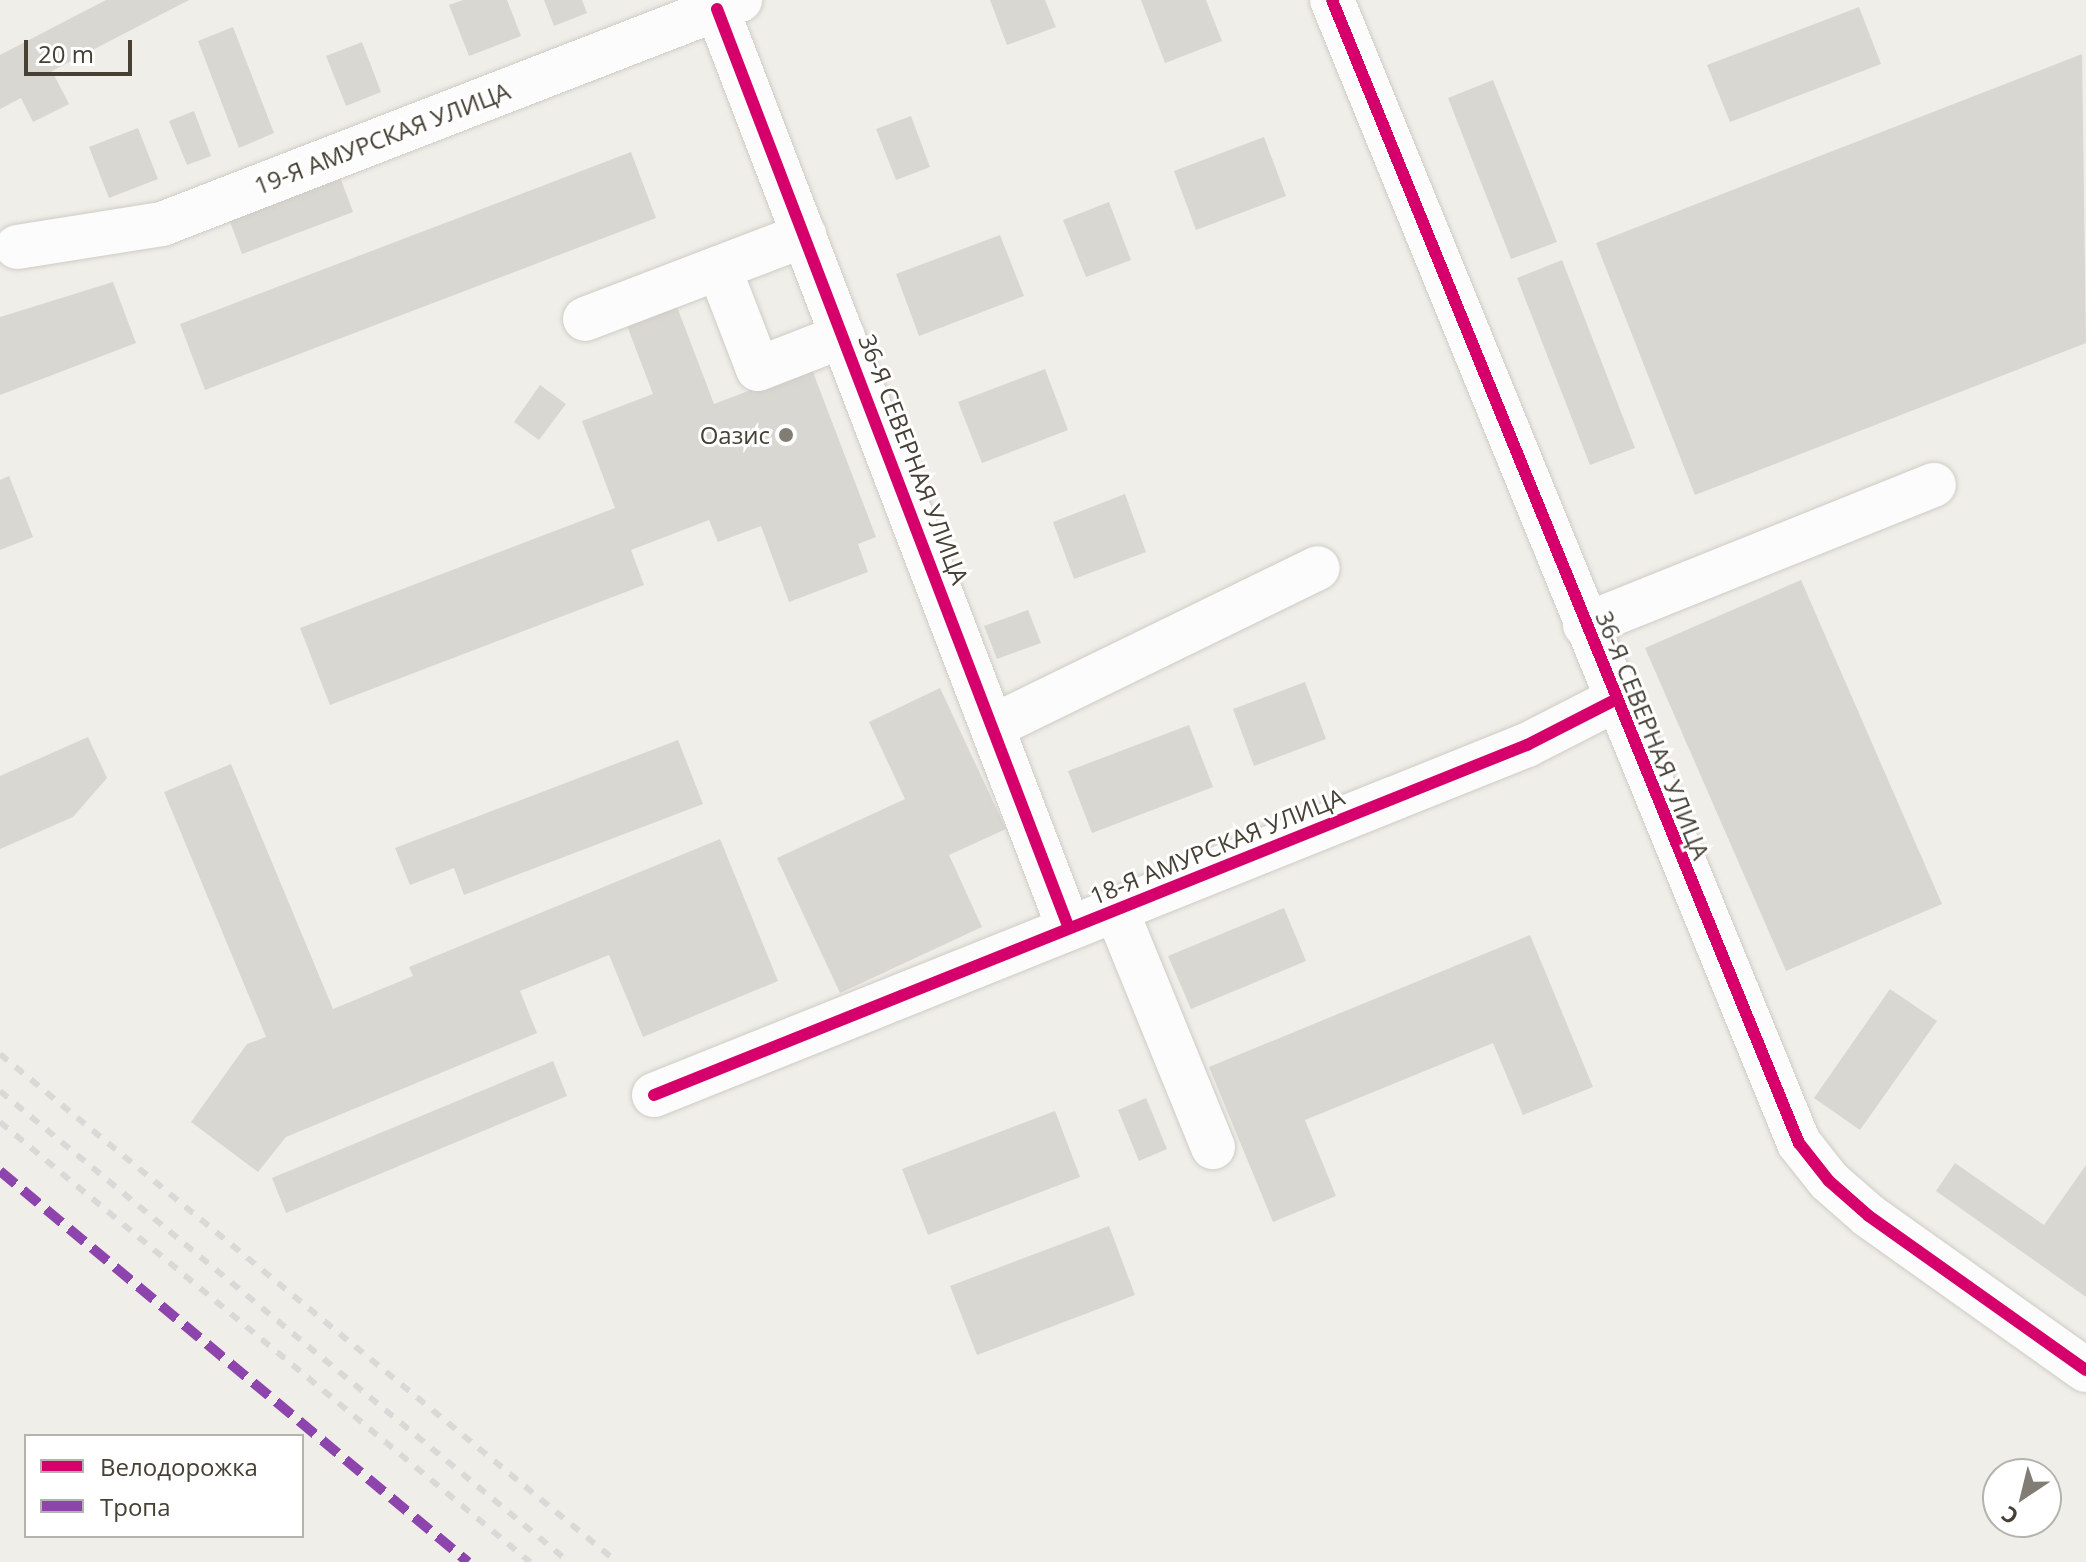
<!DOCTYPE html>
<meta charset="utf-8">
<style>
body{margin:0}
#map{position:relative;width:2086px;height:1562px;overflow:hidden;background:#f0eee8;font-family:"Open Sans",sans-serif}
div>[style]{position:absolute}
.building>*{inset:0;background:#d9d7d1}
.roads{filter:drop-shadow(0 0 2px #ceccc6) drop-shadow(0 0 2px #ceccc6)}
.minor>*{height:44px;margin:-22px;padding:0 22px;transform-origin:22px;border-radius:22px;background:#fdfcfc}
.rail>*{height:6px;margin-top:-3px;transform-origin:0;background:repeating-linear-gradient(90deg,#d9d9d8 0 10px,transparent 0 20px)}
.quiet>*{height:10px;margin-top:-5px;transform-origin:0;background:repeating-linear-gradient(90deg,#8e44ad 0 20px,transparent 0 30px)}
.cycleway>*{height:12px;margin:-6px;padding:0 6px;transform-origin:6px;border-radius:6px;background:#d6006c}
.dots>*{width:22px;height:22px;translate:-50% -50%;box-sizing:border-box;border:4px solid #fff;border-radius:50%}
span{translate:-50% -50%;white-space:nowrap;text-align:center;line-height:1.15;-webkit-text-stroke:6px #fff;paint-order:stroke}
.street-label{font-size:24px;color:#464035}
.poi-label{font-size:24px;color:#464035}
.right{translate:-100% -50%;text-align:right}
.legend{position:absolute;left:24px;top:1434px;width:280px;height:104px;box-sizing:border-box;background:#fff;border:2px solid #b5b3ae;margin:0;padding:10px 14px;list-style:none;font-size:24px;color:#464035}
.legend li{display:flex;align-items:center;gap:16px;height:40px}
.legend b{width:40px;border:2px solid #b5b3ae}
.north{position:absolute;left:1982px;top:1458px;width:80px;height:80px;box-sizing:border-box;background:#fff;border:2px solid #b5b3ae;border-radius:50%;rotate:215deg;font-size:22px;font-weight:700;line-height:32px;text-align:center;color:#464035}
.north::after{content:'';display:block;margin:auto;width:28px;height:36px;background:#827d74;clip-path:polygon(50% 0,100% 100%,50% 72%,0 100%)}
.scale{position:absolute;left:24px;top:40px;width:108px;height:36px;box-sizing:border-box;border:4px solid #464035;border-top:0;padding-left:10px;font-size:24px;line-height:28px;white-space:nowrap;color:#464035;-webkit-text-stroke:6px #fff;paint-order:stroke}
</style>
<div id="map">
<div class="building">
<div style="clip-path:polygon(106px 0,189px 0,52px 71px,69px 104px,33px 122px,21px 98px,0 109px,0 55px)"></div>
<div style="clip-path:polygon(463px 0,507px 0,521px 36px,469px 56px,449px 5px)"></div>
<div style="clip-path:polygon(544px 0,582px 0,587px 13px,554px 26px)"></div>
<div style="clip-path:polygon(990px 0,1045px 0,1056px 27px,1007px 45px)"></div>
<div style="clip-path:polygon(1141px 0,1206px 0,1222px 41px,1165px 63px)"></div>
<div style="clip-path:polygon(1859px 7px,1881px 64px,1730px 122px,1707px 65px)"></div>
<div style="clip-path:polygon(233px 27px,274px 133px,239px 148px,198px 41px)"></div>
<div style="clip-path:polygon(362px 42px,381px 92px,346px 106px,326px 56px)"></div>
<div style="clip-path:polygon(2082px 54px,2086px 343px,1695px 495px,1596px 243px)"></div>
<div style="clip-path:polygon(1493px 80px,1557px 242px,1511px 259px,1448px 98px)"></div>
<div style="clip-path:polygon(194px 111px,211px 156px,187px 165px,169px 121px)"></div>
<div style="clip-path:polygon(911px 116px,930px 167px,896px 180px,876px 129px)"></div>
<div style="clip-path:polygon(138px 128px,158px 179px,109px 198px,89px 147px)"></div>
<div style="clip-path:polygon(1264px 137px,1286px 196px,1196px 230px,1174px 171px)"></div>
<div style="clip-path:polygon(631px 152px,656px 218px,205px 390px,180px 324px)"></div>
<div style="clip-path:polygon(340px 177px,353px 212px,242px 254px,229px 219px)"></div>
<div style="clip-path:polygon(1109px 202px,1131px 260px,1086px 277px,1063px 220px)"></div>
<div style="clip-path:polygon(1000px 235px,1024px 296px,919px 336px,896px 274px)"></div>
<div style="clip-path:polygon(1562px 260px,1635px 448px,1590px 465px,1517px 278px)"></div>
<div style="clip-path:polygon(113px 282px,136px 343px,0 395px,0 317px)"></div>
<div style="clip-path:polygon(676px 304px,714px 404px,811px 367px,876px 537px,858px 544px,868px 572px,789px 602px,761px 526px,718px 542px,709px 520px,631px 550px,644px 585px,330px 705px,300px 628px,615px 508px,582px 421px,653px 394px,626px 323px)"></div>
<div style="clip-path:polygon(1045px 369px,1068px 430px,982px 463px,958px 402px)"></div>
<div style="clip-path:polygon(540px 385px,566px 404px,539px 440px,514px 422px)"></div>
<div style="clip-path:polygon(9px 476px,33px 537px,0 550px,0 480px)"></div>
<div style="clip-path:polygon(1125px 494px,1146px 552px,1074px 579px,1053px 522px)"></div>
<div style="clip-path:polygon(1801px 580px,1942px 904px,1786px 971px,1645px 648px)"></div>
<div style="clip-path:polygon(1028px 610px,1041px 643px,997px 659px,984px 626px)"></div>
<div style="clip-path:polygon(1305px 682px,1326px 739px,1254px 766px,1233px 709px)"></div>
<div style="clip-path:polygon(940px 688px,1006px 829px,949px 855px,982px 927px,840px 993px,777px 858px,905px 799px,869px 722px)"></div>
<div style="clip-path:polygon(1189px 725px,1213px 787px,1092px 833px,1068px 771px)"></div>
<div style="clip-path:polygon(88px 737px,107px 778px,73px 817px,0 849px,0 776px)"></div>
<div style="clip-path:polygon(678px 740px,703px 804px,464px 895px,454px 868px,410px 885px,395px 848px)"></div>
<div style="clip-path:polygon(231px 764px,333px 1009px,413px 976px,409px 967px,720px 839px,778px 981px,643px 1037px,609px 955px,520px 991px,537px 1033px,286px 1137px,258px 1172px,191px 1122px,247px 1044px,266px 1037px,164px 792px)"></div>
<div style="clip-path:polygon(1284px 908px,1306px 961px,1191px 1009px,1168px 956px)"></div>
<div style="clip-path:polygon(1530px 935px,1593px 1087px,1523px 1115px,1493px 1043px,1305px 1120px,1336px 1196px,1273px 1222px,1209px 1067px)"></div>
<div style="clip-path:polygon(1890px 989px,1937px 1021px,1860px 1130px,1814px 1098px)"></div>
<div style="clip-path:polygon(553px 1061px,567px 1096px,286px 1213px,272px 1178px)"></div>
<div style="clip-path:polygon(1146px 1098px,1167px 1149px,1139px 1161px,1118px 1110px)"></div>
<div style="clip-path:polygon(1055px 1111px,1080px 1177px,928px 1235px,902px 1169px)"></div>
<div style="clip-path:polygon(1955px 1163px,2044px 1225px,2086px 1165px,2086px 1297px,1936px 1191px)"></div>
<div style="clip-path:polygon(1109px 1226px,1135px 1295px,977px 1355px,950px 1286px)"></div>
</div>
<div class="roads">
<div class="minor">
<div style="left:1332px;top:0;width:1235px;rotate:67.78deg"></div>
<div style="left:1799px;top:1143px;width:48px;rotate:51.7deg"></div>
<div style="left:1829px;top:1181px;width:53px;rotate:41.2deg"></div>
<div style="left:1869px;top:1216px;width:266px;rotate:35.4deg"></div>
<div style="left:717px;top:9px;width:982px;rotate:69.05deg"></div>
<div style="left:17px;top:247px;width:147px;rotate:-9deg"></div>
<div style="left:162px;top:224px;width:620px;rotate:-21.18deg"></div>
<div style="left:719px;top:268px;width:108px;rotate:68.9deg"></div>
<div style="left:758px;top:369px;width:91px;rotate:-21.2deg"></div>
<div style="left:585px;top:319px;width:235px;rotate:-20.9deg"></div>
<div style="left:1585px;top:625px;width:376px;rotate:-21.9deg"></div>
<div style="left:994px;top:726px;width:360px;rotate:-26deg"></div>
<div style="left:1117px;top:912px;width:254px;rotate:67.8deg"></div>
<div style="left:654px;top:1095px;width:941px;rotate:-21.85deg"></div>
<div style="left:1527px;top:745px;width:99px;rotate:-27.1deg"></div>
</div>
</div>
<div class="rail">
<div style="left:0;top:1054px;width:799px;rotate:39.47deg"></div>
<div style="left:0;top:1091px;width:739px;rotate:39.62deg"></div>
<div style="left:0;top:1122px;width:689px;rotate:39.7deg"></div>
</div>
<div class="quiet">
<div style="left:0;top:1171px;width:610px;rotate:39.88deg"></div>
</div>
<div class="cycleway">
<div style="left:1332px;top:0;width:1235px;rotate:67.78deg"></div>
<div style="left:1799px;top:1143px;width:48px;rotate:51.7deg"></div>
<div style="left:1829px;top:1181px;width:53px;rotate:41.2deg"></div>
<div style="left:1869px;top:1216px;width:266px;rotate:35.4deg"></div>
<div style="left:717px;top:9px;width:982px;rotate:69.05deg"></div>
<div style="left:654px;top:1095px;width:941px;rotate:-21.85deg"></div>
<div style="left:1527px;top:745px;width:99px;rotate:-27.1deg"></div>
</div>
<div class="dots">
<div style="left:786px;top:435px;background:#827d74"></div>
</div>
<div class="street-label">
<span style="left:382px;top:138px;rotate:-21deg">19-Я АМУРСКАЯ УЛИЦА</span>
<span style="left:914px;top:459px;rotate:69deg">36-Я СЕВЕРНАЯ УЛИЦА</span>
<span style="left:1653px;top:735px;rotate:68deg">36-Я СЕВЕРНАЯ УЛИЦА</span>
<span style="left:1217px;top:846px;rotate:-22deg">18-Я АМУРСКАЯ УЛИЦА</span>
</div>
<div class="poi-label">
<span class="right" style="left:770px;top:435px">Оазис</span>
</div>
<ul class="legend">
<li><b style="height:10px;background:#d6006c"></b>Велодорожка</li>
<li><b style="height:10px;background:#8e44ad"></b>Тропа</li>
</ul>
<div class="north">С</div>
<div class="scale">20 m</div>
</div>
